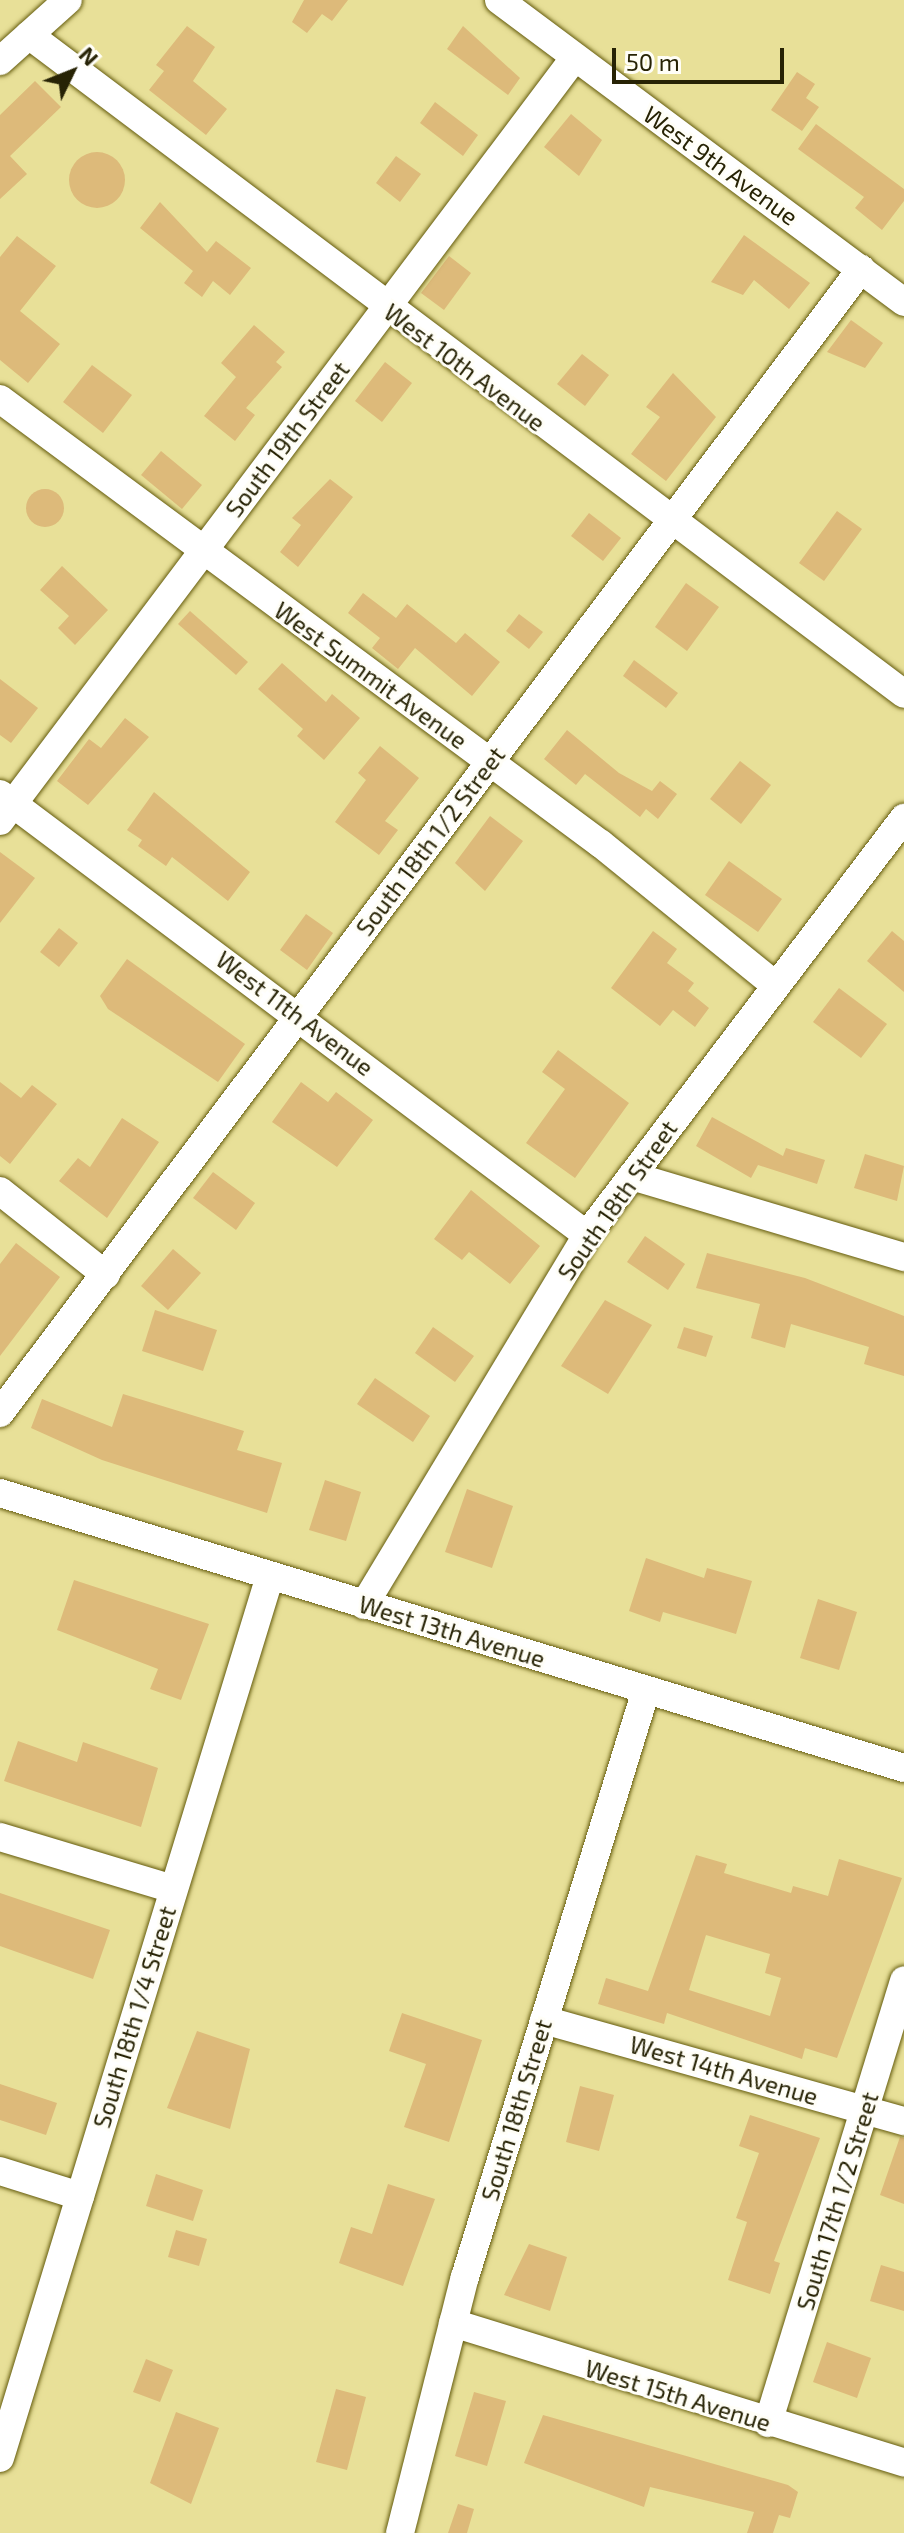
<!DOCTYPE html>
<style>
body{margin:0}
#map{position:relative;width:904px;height:2533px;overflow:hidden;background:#e8e098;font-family:"Exo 2",sans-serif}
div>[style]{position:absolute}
.building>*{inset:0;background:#ddba7a}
.round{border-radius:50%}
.roads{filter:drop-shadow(0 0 2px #645b0d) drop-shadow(0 0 2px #645b0d)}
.minor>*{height:28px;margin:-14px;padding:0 14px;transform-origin:14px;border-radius:14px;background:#fff}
span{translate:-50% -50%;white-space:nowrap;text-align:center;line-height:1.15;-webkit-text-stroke:6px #fffef7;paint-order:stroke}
.street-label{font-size:24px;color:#272305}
.north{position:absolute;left:32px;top:32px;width:80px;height:80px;-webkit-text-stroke:6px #fffef7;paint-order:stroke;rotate:47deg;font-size:22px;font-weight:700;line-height:32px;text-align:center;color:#272305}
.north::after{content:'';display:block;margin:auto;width:28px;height:36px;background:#272305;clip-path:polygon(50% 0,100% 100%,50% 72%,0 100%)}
.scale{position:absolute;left:612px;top:48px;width:172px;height:36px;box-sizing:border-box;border:4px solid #272305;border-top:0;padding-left:10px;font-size:24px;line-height:28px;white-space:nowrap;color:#272305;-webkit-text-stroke:6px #fffef7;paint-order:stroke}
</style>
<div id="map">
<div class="building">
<div style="clip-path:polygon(304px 0,348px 0,332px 21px,322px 14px,307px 33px,292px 22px)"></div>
<div style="clip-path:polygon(187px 26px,215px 47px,193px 81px,227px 109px,206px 135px,149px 90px,164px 71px,156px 65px)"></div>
<div style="clip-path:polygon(463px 26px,520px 78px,508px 95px,447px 49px)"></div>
<div style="clip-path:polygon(797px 72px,815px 84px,806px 98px,819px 107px,802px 131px,771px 110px)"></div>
<div style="clip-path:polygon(35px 81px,61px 107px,10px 156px,27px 174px,0 199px,0 115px)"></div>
<div style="clip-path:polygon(435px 102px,478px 135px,463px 156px,420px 123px)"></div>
<div style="clip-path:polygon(571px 114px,602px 140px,579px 176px,544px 147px)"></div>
<div style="clip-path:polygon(816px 124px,904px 189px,904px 201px,882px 230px,855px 208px,864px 197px,798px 149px)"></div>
<div class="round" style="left:69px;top:152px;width:56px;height:56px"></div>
<div style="clip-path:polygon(396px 156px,421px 174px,400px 202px,376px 183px)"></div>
<div style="clip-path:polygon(160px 202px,207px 252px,216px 241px,251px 268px,230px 295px,213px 281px,202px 297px,184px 283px,193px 271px,140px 228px)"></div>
<div style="clip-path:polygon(744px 235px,810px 283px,789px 309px,754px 280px,743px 295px,711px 282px)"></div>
<div style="clip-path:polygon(17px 236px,56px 266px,20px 311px,60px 344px,28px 383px,0 360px,0 257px)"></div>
<div style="clip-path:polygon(449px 256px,471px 273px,444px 310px,421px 293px)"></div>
<div style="clip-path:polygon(851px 320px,883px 343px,865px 368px,827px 352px)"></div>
<div style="clip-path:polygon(254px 325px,285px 352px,276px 362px,282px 367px,246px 408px,255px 415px,235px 441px,204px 416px,236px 377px,221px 363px)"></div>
<div style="clip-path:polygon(582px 354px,609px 375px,585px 406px,557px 384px)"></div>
<div style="clip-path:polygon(385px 362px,412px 383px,382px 422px,355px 401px)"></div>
<div style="clip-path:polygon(92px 365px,132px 395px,103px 433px,63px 402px)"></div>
<div style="clip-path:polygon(673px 373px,716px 417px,666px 481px,631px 454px,660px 417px,646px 407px)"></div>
<div style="clip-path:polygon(161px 451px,202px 485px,182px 509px,141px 475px)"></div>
<div style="clip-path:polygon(330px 479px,353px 497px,298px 567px,280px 552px,301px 525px,292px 518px)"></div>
<div class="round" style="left:26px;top:489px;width:38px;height:38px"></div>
<div style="clip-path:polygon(837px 511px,862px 529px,824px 581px,799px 563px)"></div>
<div style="clip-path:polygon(589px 513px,621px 538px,603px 561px,571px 536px)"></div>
<div style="clip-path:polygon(62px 566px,108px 610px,75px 645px,58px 628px,69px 616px,40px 590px)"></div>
<div style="clip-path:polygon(686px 583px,719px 607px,687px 651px,655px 627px)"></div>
<div style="clip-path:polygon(363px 593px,396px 618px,407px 604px,456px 643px,465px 633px,500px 662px,472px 696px,415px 648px,398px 669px,372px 648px,380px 638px,348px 613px)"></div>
<div style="clip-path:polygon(190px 611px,248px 662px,236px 675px,178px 624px)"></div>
<div style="clip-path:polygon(519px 614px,543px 632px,529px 649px,506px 631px)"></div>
<div style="clip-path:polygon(634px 660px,678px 693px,666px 708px,623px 676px)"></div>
<div style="clip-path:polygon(282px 663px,326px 702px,332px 694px,360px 718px,324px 760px,297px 736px,303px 729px,258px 689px)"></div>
<div style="clip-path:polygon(0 679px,38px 708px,11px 743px,0 735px)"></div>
<div style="clip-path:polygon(125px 718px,149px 737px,88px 805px,57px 781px,89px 739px,101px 748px)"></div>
<div style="clip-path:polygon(567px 730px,619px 773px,652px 791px,660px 781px,677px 794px,658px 819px,646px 809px,640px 817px,585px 774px,576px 785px,544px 759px)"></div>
<div style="clip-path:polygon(380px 746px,419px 778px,385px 821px,398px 830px,379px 855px,335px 822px,366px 780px,358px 773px)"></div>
<div style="clip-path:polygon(740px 761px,771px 785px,741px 824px,710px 799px)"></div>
<div style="clip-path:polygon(154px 792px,250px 872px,228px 901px,172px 857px,166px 866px,138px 846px,142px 840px,127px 830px)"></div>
<div style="clip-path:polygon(490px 816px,523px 841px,485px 891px,455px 863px)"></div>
<div style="clip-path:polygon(0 852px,35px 878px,0 923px)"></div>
<div style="clip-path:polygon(729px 861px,782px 899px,758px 932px,705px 895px)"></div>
<div style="clip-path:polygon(306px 914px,333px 933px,307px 970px,280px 950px)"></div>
<div style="clip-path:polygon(59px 928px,78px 943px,59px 967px,40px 952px)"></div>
<div style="clip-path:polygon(653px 931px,677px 949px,667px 963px,694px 983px,688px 991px,709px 1008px,695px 1027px,673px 1010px,660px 1026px,611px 988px)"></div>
<div style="clip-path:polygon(892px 931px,904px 941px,904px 992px,867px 961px)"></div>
<div style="clip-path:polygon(127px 959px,245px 1044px,218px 1082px,108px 1009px,100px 996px)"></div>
<div style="clip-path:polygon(839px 988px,887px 1024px,861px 1058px,813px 1022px)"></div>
<div style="clip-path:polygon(558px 1050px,629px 1103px,575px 1178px,526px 1143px,565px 1089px,542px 1072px)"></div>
<div style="clip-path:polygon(0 1082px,21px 1098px,32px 1085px,57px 1104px,10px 1164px,0 1156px)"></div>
<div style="clip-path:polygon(301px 1082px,328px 1102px,336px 1092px,373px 1120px,337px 1167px,272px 1122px)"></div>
<div style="clip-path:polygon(712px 1117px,783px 1156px,786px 1148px,825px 1160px,817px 1184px,758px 1165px,751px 1178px,696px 1146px)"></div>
<div style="clip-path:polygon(122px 1118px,159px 1142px,107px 1218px,59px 1181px,78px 1158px,90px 1167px)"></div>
<div style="clip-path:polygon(865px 1154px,904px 1166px,897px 1201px,854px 1188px)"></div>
<div style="clip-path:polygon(213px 1172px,255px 1203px,236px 1230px,193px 1198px)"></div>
<div style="clip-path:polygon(471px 1190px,540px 1246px,510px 1284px,469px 1252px,462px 1260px,434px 1239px)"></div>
<div style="clip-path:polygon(645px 1236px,685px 1264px,668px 1290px,627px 1262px)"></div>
<div style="clip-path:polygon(16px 1243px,60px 1277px,0 1356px,0 1264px)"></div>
<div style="clip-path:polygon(173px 1249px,201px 1273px,168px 1310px,141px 1286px)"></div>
<div style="clip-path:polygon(707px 1253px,805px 1278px,904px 1316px,904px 1376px,864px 1364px,869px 1347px,791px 1324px,785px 1348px,751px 1338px,760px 1304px,696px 1288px)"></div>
<div style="clip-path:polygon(605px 1300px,652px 1325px,608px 1394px,561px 1366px)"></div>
<div style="clip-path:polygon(155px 1310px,217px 1330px,203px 1371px,142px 1351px)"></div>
<div style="clip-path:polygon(433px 1327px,474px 1356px,455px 1382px,415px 1353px)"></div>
<div style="clip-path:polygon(684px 1327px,713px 1336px,706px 1357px,677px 1348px)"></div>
<div style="clip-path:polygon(375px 1378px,430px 1416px,413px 1442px,357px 1404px)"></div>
<div style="clip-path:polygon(123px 1394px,244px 1431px,237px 1450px,282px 1463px,267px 1513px,102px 1460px,31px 1428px,42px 1399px,112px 1427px)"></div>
<div style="clip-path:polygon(325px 1480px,361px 1492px,346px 1541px,309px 1530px)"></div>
<div style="clip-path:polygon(467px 1489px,513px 1506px,492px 1568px,445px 1552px)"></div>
<div style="clip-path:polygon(646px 1558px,704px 1578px,707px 1568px,752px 1581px,736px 1634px,663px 1612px,660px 1622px,629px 1611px)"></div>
<div style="clip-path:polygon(74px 1580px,209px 1624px,181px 1700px,150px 1689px,158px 1669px,57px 1630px)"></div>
<div style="clip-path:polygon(818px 1599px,857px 1612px,839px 1670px,800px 1658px)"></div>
<div style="clip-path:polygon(18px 1741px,77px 1762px,83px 1742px,158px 1768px,141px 1827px,4px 1781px)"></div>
<div style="clip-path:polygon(evenodd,696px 1855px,727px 1864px,724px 1873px,791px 1893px,793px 1886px,828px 1896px,839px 1859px,902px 1878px,837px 2058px,805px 2048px,802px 2059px,667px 2013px,664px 2024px,598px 2004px,606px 1978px,648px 1991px,696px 1855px,706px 1935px,770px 1954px,765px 1973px,781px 1978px,770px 2016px,689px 1990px,706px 1935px)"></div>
<div style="clip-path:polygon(0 1893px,110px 1930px,93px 1979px,0 1946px)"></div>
<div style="clip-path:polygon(402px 2013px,482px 2040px,449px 2142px,404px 2127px,426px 2064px,389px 2051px)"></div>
<div style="clip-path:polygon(197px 2031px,250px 2049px,230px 2129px,167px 2108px)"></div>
<div style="clip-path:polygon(0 2084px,57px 2103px,46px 2135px,0 2120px)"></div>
<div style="clip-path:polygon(580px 2086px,614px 2095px,599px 2151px,566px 2142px)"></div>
<div style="clip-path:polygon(750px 2115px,820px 2138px,774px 2261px,780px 2263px,770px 2294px,728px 2280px,747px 2222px,736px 2218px,759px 2153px,739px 2146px)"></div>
<div style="clip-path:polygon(900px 2137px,904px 2138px,904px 2204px,880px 2195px)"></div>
<div style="clip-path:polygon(156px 2174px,203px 2190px,193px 2221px,146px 2206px)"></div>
<div style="clip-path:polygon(388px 2184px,435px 2199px,403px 2286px,339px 2263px,351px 2227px,372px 2234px)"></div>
<div style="clip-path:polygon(176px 2230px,207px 2239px,199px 2266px,168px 2257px)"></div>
<div style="clip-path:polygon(529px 2244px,567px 2257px,550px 2311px,504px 2295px)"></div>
<div style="clip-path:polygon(881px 2265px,904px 2272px,904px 2311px,870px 2301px)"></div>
<div style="clip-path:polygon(827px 2342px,871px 2358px,857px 2398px,813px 2382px)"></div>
<div style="clip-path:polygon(146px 2359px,173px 2370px,160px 2402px,133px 2392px)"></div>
<div style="clip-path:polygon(336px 2389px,366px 2397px,347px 2470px,316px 2462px)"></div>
<div style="clip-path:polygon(474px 2392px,506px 2401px,487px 2466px,455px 2456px)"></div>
<div style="clip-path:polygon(176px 2412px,219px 2428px,191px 2504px,150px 2483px)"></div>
<div style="clip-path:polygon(543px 2415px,788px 2485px,798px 2492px,790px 2518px,779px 2515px,773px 2533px,747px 2533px,754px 2512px,650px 2487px,644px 2507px,524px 2463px)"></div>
<div style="clip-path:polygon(458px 2504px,474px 2509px,467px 2533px,448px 2533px)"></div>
</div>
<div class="roads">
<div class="minor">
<div style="left:499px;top:0;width:505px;rotate:36.71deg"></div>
<div style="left:29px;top:35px;width:1095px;rotate:36.98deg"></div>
<div style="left:0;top:61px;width:91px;rotate:-41.9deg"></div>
<div style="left:0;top:399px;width:748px;rotate:36.52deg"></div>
<div style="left:601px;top:844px;width:224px;rotate:39deg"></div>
<div style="left:0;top:794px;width:734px;rotate:36.92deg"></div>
<div style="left:0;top:821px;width:956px;rotate:-53.03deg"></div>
<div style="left:632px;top:1176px;width:284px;rotate:16.6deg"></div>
<div style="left:0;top:1191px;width:135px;rotate:38.4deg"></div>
<div style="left:0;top:1413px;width:1432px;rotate:-53.03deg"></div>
<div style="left:0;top:1493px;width:945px;rotate:16.92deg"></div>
<div style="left:364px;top:1605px;width:432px;rotate:-58.9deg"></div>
<div style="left:587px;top:1235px;width:524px;rotate:-52.76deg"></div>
<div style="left:0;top:1837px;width:181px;rotate:16.7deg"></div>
<div style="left:544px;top:2020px;width:374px;rotate:15.7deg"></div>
<div style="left:0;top:2171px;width:84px;rotate:17.4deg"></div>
<div style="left:453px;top:2323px;width:472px;rotate:17.2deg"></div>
<div style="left:768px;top:2423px;width:463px;rotate:-72.9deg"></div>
<div style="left:0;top:2458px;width:922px;rotate:-72.98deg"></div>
<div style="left:400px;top:2533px;width:264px;rotate:-75.8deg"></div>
<div style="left:465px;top:2277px;width:614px;rotate:-72.86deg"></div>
</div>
</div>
<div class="street-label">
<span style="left:721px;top:165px;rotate:36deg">West 9th Avenue</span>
<span style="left:465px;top:367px;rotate:37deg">West 10th Avenue</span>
<span style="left:287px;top:439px;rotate:-53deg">South 19th Street</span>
<span style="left:371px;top:675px;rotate:36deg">West Summit Avenue</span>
<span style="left:430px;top:841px;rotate:-53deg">South 18th 1/2 Street</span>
<span style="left:295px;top:1013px;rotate:37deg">West 11th Avenue</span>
<span style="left:617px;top:1200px;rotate:-55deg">South 18th Street</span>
<span style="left:452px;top:1631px;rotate:17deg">West 13th Avenue</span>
<span style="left:134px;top:2017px;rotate:-73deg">South 18th 1/4 Street</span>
<span style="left:724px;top:2070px;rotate:16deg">West 14th Avenue</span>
<span style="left:516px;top:2110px;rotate:-73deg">South 18th Street</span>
<span style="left:837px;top:2201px;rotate:-73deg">South 17th 1/2 Street</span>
<span style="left:678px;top:2395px;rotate:17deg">West 15th Avenue</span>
</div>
<div class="north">N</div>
<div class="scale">50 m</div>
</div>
